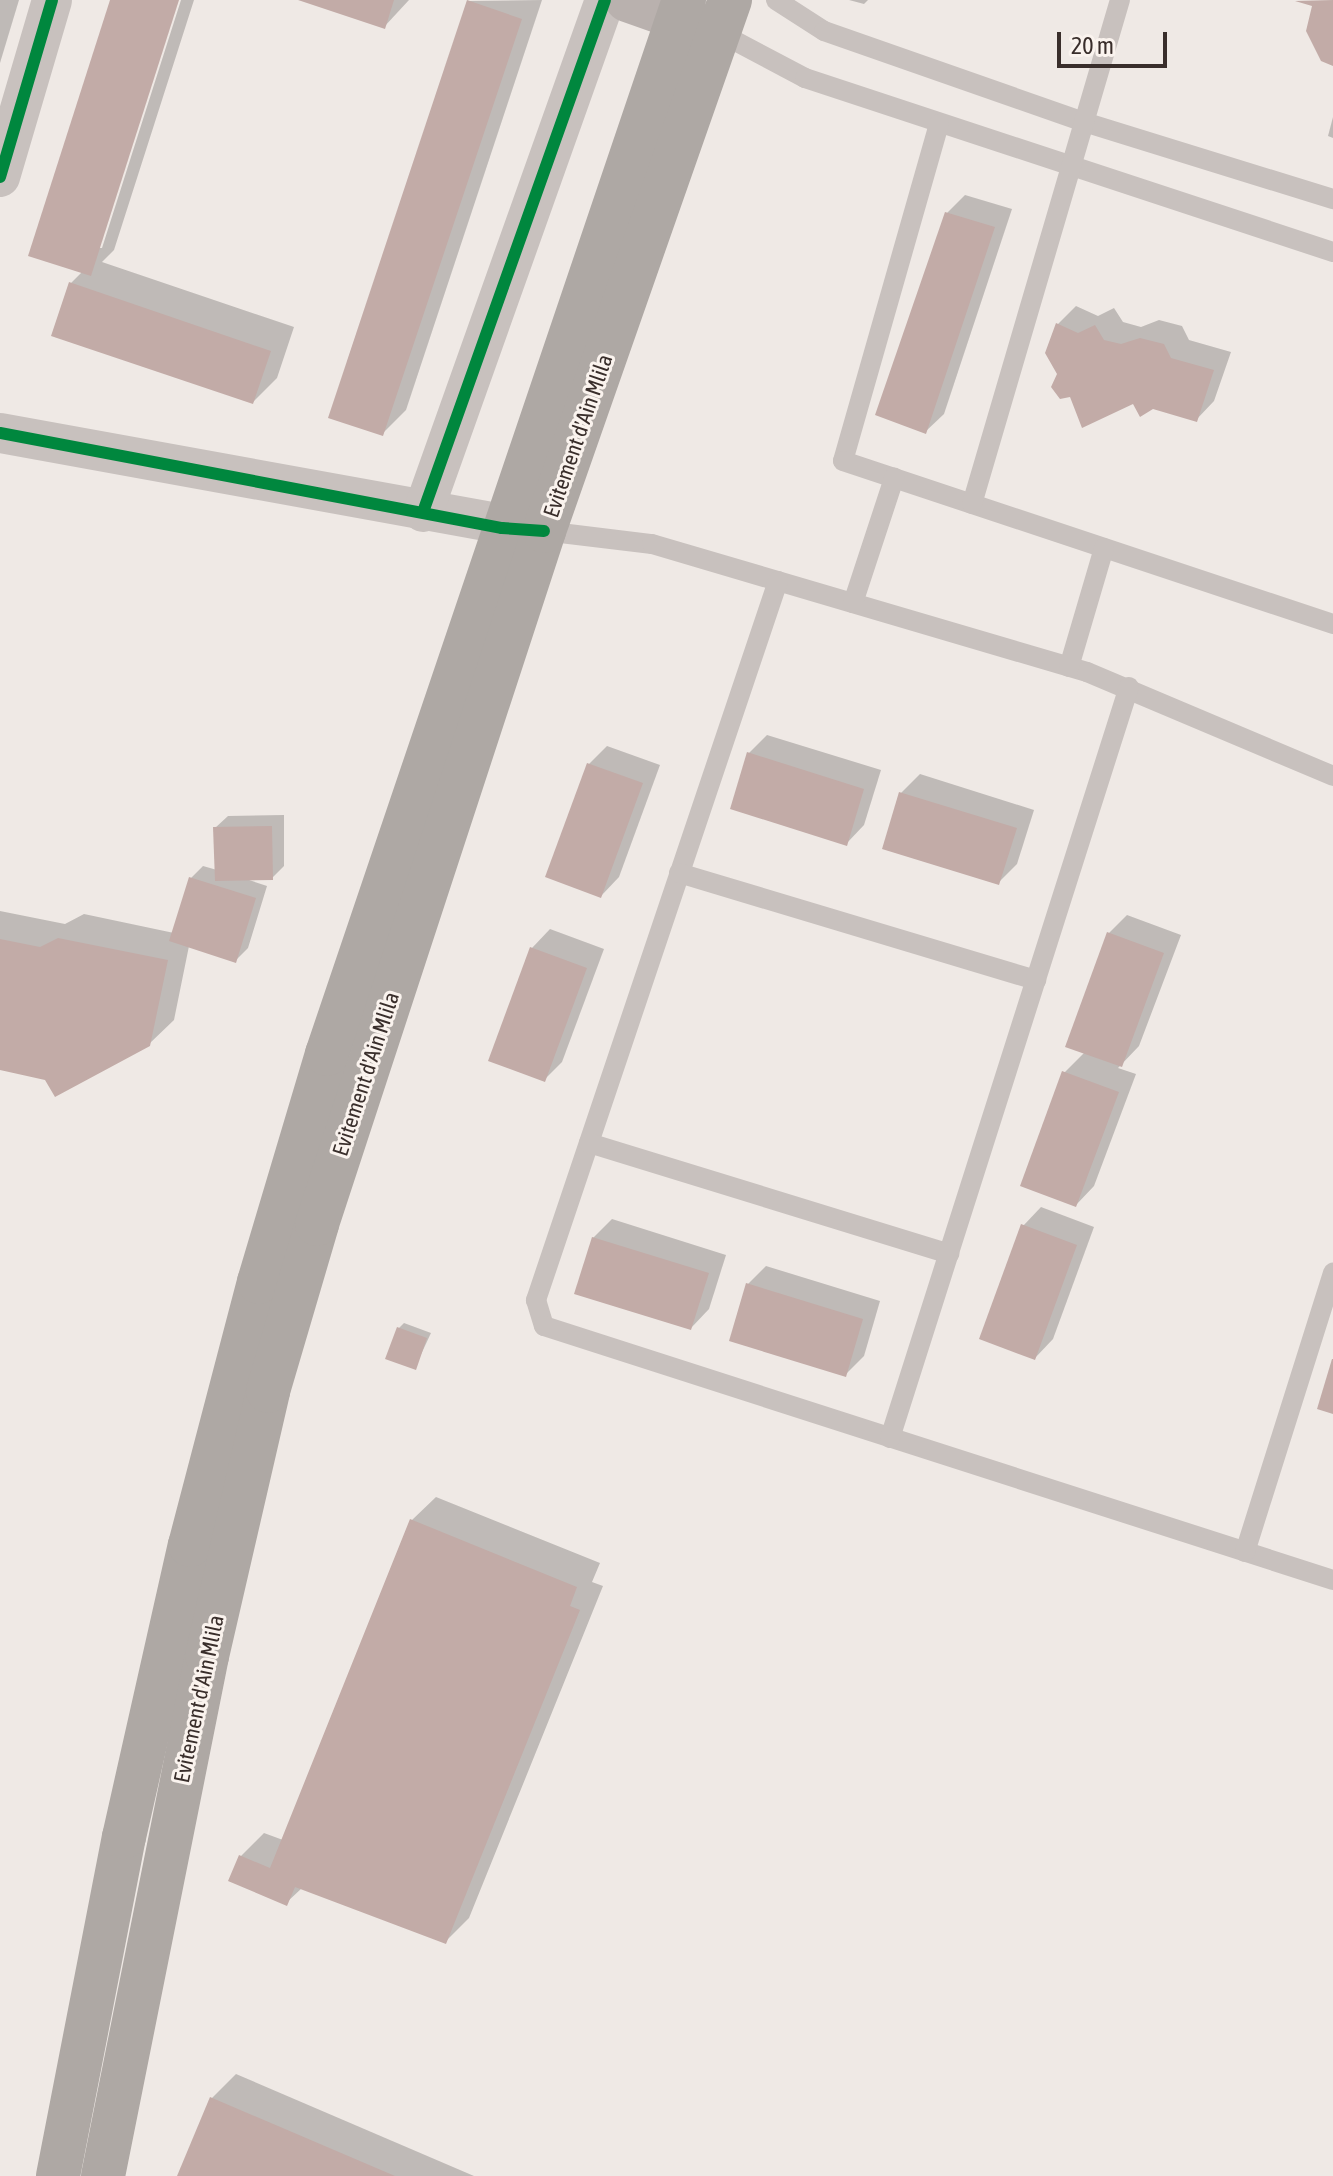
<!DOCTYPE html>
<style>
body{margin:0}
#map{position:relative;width:1333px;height:2176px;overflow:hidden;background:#efe9e5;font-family:"Asap Condensed",sans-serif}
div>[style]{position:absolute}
.shadow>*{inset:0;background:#0003}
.building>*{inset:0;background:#c2aba7}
.lane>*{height:20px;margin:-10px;padding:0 10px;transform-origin:10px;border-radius:10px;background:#c8c1be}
.street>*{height:40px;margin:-20px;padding:0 20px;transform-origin:20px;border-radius:20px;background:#c8c1be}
.secondary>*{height:44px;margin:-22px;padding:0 22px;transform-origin:22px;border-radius:22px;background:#b9b1ae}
.highway>*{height:44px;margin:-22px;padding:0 22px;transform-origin:22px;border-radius:22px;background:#aea8a4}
.cycleway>*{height:12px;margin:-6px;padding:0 6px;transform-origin:6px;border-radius:6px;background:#00873e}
span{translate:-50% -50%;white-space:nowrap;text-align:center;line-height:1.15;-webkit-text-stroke:6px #faf3ee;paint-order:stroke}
.street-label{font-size:22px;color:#392e2b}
.scale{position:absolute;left:1057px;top:32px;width:110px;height:36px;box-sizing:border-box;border:4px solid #392e2b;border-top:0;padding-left:10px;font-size:24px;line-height:28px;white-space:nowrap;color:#392e2b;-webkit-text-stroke:6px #faf3ee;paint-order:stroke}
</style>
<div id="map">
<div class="shadow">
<div style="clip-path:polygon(0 0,19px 0,0 63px)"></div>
<div style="clip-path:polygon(112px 0,177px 0,97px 248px,102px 248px,181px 0,194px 0,114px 250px,102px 262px,294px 327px,277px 378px,253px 402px,71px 283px,82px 272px)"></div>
<div style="clip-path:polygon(303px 0,409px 0,384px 27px)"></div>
<div style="clip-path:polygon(542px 0,406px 410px,382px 434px,469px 1px)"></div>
<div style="clip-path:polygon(849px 0,868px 0,864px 4px)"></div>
<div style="clip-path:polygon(1333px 117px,1333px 138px,1328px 136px)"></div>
<div style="clip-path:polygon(965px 195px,1012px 209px,944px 414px,925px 432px,947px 213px)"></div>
<div style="clip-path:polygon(1076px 306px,1098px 316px,1114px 308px,1123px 322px,1141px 327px,1159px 320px,1182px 326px,1189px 340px,1231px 352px,1214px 401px,1196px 420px,1134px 401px,1072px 395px,1059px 374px,1058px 324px)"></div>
<div style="clip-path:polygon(767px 735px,881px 770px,864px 825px,846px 844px,749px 753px)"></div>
<div style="clip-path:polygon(607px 746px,660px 765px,619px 877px,601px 896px,589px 764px)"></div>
<div style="clip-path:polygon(920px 774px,1034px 810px,1017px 864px,998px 883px,885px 848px,901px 793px)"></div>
<div style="clip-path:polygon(284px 815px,284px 866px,272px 878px,246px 879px,267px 886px,248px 948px,236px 960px,189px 946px,174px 1020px,149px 1044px,46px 1078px,0 1068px,0 911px,65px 924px,84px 914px,174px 933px,191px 878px,203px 866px,217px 870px,215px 828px,228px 816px)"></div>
<div style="clip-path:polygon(1127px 915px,1181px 935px,1139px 1046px,1118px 1068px,1136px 1074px,1094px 1186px,1076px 1205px,1064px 1073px,1085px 1052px,1109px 933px)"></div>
<div style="clip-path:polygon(550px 929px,604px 949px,562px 1062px,544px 1080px,532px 948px)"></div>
<div style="clip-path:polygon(1041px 1207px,1094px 1227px,1053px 1339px,1035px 1358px,1023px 1226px)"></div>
<div style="clip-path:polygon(612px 1219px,726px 1255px,709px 1309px,691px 1328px,593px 1238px)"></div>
<div style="clip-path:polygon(766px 1266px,880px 1301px,864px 1356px,845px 1375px,748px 1284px)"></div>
<div style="clip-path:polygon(404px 1323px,431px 1333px,415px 1367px,398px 1329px)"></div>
<div style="clip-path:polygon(436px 1497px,600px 1563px,592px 1582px,603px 1586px,469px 1918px,445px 1942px,302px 1888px,286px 1903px,240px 1857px,264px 1833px,283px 1840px,412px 1520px)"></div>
<div style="clip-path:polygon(236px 2074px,474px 2176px,179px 2176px,212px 2098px)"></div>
</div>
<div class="building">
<div style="clip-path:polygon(110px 0,179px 0,91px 276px,28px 256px)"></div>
<div style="clip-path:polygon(298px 0,394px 0,385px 29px)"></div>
<div style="clip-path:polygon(467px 0,522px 19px,383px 436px,328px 418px)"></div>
<div style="clip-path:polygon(1333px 0,1333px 66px,1321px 61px,1306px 31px,1312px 6px,1295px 1px)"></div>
<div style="clip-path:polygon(945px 212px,995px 227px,926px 434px,875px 415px)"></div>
<div style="clip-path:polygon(69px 282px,271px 351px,253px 404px,51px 336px)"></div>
<div style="clip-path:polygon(1056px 323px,1078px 333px,1095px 325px,1104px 340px,1121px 344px,1140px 338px,1164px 344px,1171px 358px,1214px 370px,1197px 422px,1153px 409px,1140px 417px,1133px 404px,1082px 428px,1070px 397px,1060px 399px,1051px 387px,1057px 374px,1045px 353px)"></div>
<div style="clip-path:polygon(747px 752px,864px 789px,847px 846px,730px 809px)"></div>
<div style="clip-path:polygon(587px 763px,643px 783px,601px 898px,545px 877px)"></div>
<div style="clip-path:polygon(899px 792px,1017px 828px,999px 885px,882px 849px)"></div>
<div style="clip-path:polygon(272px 826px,273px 880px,215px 881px,213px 827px)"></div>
<div style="clip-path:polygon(189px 877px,256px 898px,236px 963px,169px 941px)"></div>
<div style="clip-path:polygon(1107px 932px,1164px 953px,1122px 1067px,1065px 1047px)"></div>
<div style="clip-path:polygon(58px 938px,168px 960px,150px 1046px,55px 1097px,45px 1080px,0 1070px,0 939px,40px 947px)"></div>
<div style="clip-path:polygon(530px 947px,587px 968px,545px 1082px,488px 1061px)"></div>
<div style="clip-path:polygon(1062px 1071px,1119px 1092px,1076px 1207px,1020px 1186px)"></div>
<div style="clip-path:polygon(1021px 1224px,1077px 1245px,1035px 1360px,979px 1339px)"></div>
<div style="clip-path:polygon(592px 1237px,709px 1273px,691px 1330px,574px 1294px)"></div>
<div style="clip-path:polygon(746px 1283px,863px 1319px,846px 1377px,729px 1341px)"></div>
<div style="clip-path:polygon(397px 1327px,427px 1338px,416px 1370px,385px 1359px)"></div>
<div style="clip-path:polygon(1332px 1359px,1333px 1359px,1333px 1414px,1317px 1409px)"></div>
<div style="clip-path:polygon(410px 1519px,577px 1587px,570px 1606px,580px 1610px,446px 1944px,295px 1887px,287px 1906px,228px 1881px,239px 1855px,270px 1868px)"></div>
<div style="clip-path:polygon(210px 2097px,395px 2176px,177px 2176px)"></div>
</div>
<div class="lane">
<div style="left:776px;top:0;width:57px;rotate:32.9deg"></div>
<div style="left:824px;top:31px;width:275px;rotate:19.3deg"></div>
<div style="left:1084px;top:122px;width:261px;rotate:17.2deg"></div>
<div style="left:720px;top:33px;width:96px;rotate:27.9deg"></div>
<div style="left:805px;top:78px;width:556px;rotate:18.24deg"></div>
<div style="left:939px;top:124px;width:350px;rotate:105.9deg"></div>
<div style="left:843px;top:461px;width:516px;rotate:18.4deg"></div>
<div style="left:972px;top:504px;width:525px;rotate:-73.64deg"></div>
<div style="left:544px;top:531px;width:109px;rotate:6.9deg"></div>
<div style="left:652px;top:544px;width:453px;rotate:16.4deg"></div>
<div style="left:1087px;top:672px;width:267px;rotate:22.9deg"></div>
<div style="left:778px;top:581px;width:759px;rotate:108.6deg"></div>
<div style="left:536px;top:1300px;width:27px;rotate:73deg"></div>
<div style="left:544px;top:1326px;width:829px;rotate:17.84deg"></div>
<div style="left:853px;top:603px;width:132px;rotate:-71.8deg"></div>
<div style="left:1069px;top:667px;width:124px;rotate:-73.6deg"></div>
<div style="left:679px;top:873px;width:373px;rotate:16.7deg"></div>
<div style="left:589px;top:1143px;width:377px;rotate:17.1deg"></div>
<div style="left:890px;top:1438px;width:788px;rotate:-72.35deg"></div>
<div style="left:1245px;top:1552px;width:293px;rotate:-72.5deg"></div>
</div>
<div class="street">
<div style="left:0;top:177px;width:184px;rotate:-73.6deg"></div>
<div style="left:0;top:433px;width:545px;rotate:10.26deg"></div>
<div style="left:423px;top:512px;width:543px;rotate:-70.43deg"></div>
</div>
<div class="secondary">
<div style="left:627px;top:0;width:93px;rotate:19.4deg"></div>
</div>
<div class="highway">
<div style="left:58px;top:2176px;width:345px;rotate:-79deg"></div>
<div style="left:124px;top:1837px;width:299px;rotate:-77.3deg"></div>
<div style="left:190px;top:1545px;width:272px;rotate:-75.3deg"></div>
<div style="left:259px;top:1282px;width:238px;rotate:-73.4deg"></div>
<div style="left:327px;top:1054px;width:1113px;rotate:-71.29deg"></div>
<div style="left:103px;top:2176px;width:530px;rotate:-78.69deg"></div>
<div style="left:207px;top:1656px;width:272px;rotate:-77deg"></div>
<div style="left:268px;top:1391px;width:174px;rotate:-73.6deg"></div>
<div style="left:317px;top:1224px;width:729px;rotate:-71.86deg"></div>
<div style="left:544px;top:531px;width:563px;rotate:-70.7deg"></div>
</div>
<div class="cycleway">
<div style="left:0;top:177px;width:184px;rotate:-73.6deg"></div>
<div style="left:0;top:433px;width:511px;rotate:10.72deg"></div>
<div style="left:502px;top:528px;width:42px;rotate:4.1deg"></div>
<div style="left:423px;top:512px;width:543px;rotate:-70.43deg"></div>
</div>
<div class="street-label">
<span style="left:578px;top:436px;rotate:-71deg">Evitement d'Ain Mlila</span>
<span style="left:366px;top:1074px;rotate:-72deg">Evitement d'Ain Mlila</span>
<span style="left:199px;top:1699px;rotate:-78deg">Evitement d'Ain Mlila</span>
</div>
<div class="scale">20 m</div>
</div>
